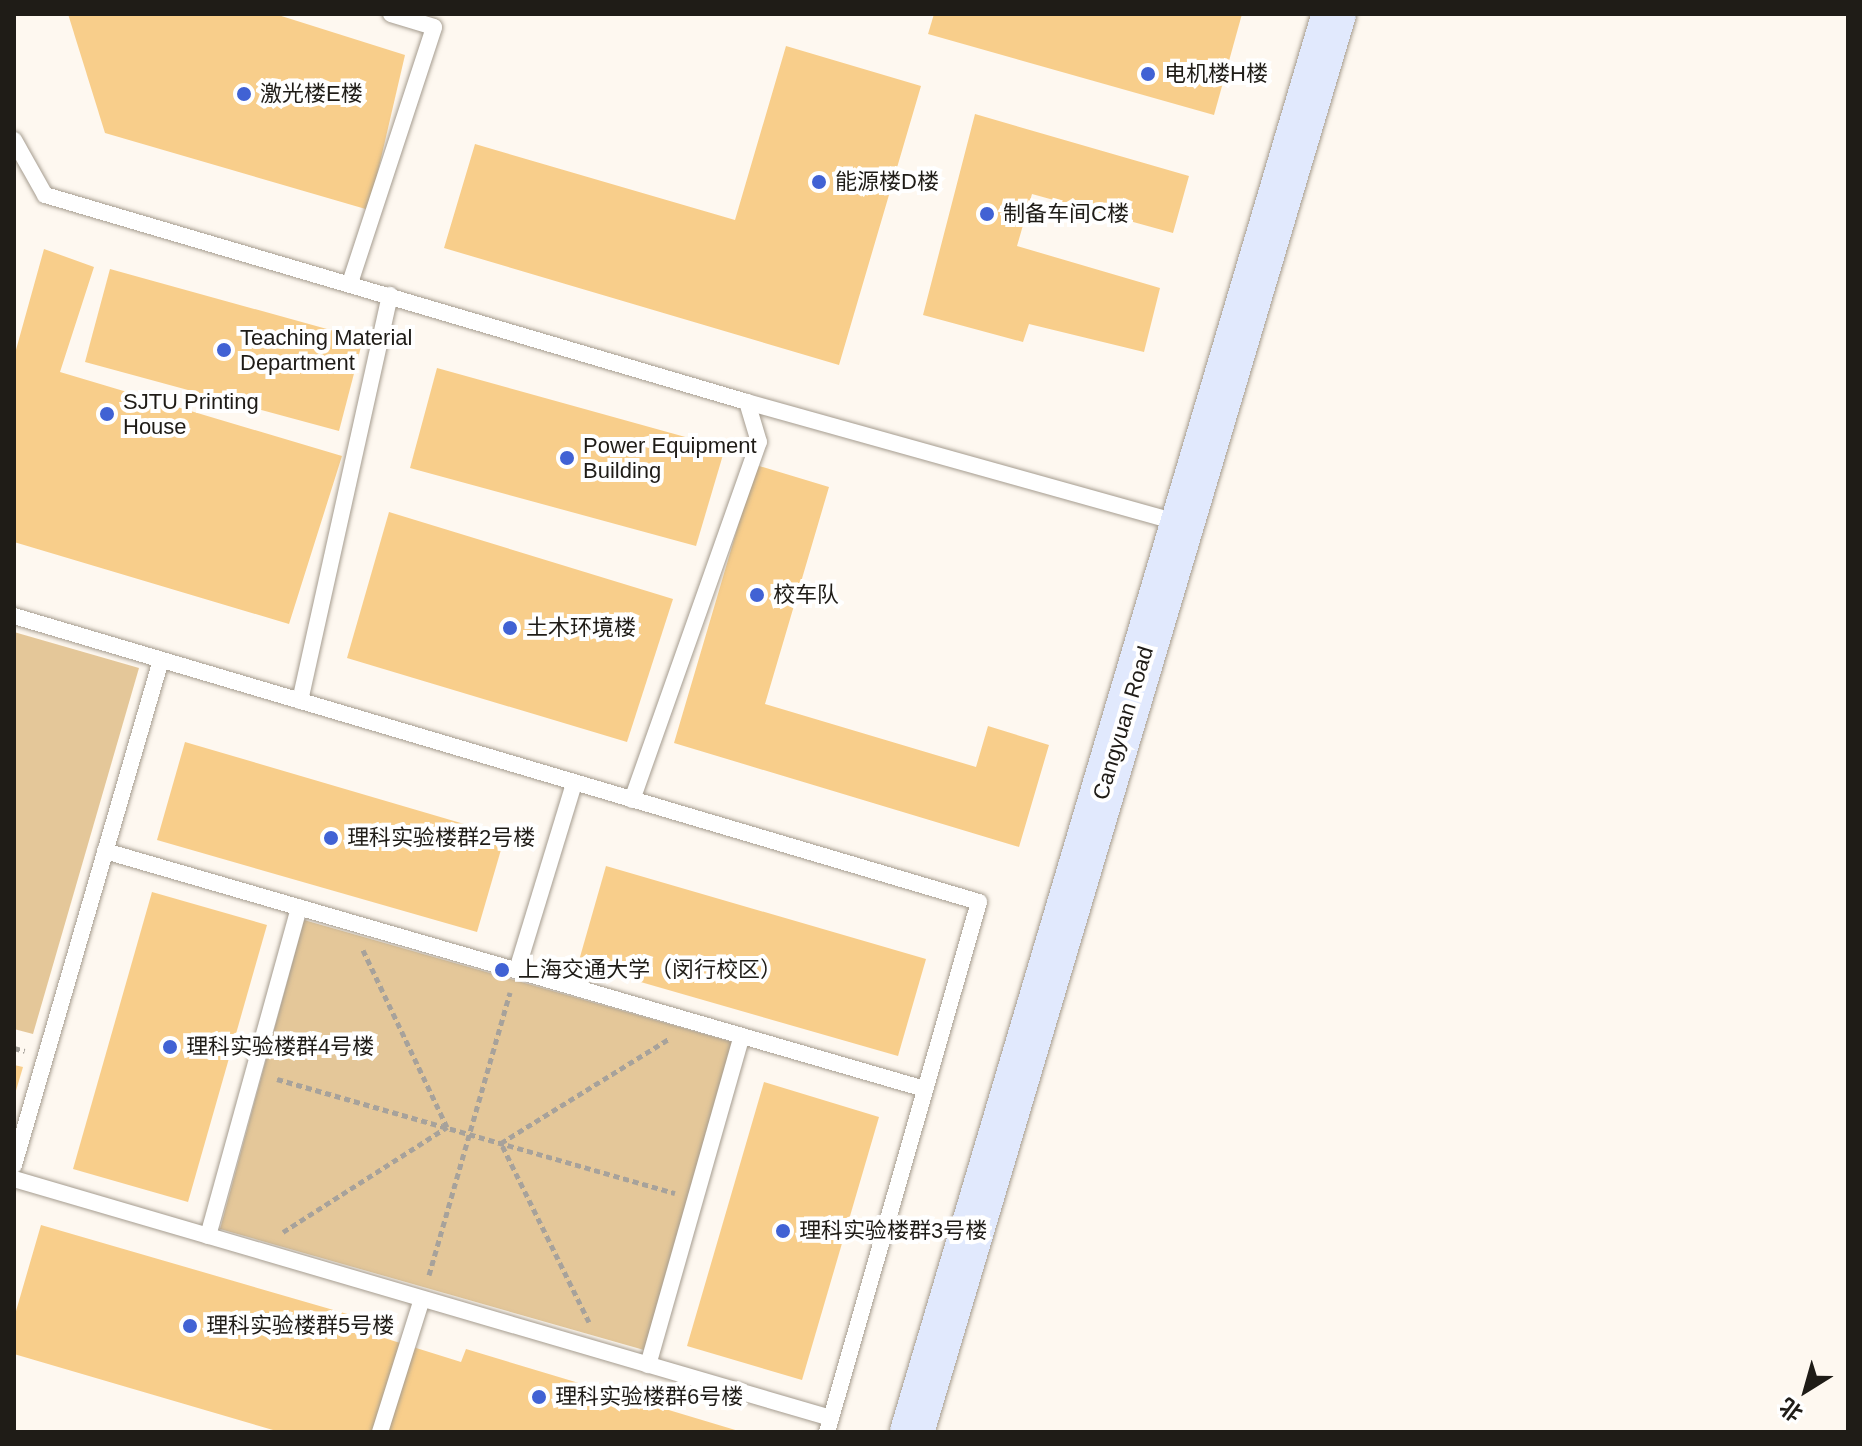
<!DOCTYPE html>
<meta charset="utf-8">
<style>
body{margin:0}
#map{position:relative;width:1862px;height:1446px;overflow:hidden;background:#fef8f0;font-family:Arial,"Noto Sans SC",sans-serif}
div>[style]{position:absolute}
.green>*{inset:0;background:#e4c799}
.building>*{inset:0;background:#f8ce8b}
.path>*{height:5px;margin-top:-2.5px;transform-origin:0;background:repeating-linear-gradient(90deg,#a7a29b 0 6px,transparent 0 10px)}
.roads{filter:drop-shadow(0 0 2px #a59c8f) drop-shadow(0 0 2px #a59c8f)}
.lane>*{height:16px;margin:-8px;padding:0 8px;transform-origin:8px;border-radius:8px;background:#fff}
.secondary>*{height:44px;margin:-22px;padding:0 22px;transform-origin:22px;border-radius:22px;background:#e1e9fd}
.dots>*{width:22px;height:22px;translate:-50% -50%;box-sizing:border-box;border:4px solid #fff;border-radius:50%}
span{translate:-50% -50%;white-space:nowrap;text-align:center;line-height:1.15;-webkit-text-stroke:8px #fff;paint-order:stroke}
.poi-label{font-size:22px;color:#1f1c17}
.left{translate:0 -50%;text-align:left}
.street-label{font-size:22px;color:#1f1c17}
.frame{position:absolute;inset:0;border:16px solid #1f1c17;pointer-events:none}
.north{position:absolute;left:1766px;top:1350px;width:80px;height:80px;-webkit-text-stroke:6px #fff;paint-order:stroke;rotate:217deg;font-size:22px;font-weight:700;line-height:32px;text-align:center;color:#1f1c17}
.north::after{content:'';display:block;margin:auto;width:28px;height:36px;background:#1f1c17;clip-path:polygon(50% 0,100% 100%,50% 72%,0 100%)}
</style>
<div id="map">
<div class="green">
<div style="clip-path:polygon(14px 632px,139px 668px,33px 1034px,14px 1029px)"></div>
<div style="clip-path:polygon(304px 920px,735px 1043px,644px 1350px,220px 1229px)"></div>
</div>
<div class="building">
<div style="clip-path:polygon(68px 14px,275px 14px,405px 55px,369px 210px,105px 133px)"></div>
<div style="clip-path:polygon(934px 14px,1242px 14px,1214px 115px,928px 34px)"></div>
<div style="clip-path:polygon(786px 46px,921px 86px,839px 365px,444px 248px,475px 144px,735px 220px)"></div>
<div style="clip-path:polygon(975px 114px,1189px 176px,1173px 233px,1032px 194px,1017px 246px,1160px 288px,1144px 352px,1029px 324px,1023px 342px,923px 315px)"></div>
<div style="clip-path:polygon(44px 249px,94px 267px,60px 372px,342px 456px,289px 624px,14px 542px,14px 357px)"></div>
<div style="clip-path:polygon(110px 269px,363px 339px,339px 431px,85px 362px)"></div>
<div style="clip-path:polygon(437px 368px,725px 448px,696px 546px,410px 468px)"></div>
<div style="clip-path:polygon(756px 465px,829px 487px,765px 704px,976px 767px,988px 726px,1049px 745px,1019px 847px,674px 743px)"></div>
<div style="clip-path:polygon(389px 512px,673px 599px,627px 742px,347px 658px)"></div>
<div style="clip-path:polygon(185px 742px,505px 836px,477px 932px,157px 840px)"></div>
<div style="clip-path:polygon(606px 866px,926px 959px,898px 1056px,578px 964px)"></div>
<div style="clip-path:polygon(152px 892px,267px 925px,188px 1202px,73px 1169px)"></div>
<div style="clip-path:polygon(14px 1065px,23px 1067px,15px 1094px,14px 1094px)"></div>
<div style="clip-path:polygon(764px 1082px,879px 1117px,802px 1380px,687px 1346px)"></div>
<div style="clip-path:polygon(41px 1225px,368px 1320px,365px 1332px,461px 1362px,466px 1349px,742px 1432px,280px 1432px,14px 1354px,14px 1318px)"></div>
</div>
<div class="path">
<div style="left:14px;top:1048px;width:11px;rotate:15deg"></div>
<div style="left:277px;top:1079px;width:414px;rotate:16deg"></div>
<div style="left:283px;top:1232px;width:195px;rotate:-32.6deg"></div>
<div style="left:447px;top:1127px;width:196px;rotate:-115.4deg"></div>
<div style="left:429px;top:1275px;width:294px;rotate:-74deg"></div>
<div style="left:589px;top:1322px;width:199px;rotate:-116.2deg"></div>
<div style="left:501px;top:1143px;width:198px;rotate:-31.8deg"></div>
</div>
<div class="roads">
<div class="lane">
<div style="left:14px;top:140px;width:63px;rotate:60.6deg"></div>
<div style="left:45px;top:195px;width:732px;rotate:16.43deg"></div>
<div style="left:747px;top:402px;width:451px;rotate:15.6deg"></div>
<div style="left:350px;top:283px;width:269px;rotate:-71.8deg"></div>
<div style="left:434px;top:27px;width:45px;rotate:-163.2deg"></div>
<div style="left:14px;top:616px;width:1006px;rotate:16.51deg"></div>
<div style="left:979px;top:902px;width:551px;rotate:106deg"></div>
<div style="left:300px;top:701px;width:416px;rotate:-77.5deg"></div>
<div style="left:632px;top:800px;width:380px;rotate:-70.5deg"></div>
<div style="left:759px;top:442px;width:42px;rotate:-106.7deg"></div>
<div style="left:105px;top:851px;width:854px;rotate:16.19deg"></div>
<div style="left:517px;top:970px;width:195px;rotate:-73deg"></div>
<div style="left:14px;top:1165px;width:526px;rotate:-73.77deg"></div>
<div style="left:14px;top:1179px;width:851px;rotate:16.31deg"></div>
<div style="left:208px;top:1236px;width:341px;rotate:-74.5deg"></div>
<div style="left:648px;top:1365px;width:342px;rotate:-74.1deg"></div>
<div style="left:380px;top:1432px;width:139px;rotate:-72.5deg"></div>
</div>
<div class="secondary">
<div style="left:912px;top:1432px;width:1479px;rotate:-73.43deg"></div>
</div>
</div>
<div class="dots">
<div style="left:1148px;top:74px;background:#4162d4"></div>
<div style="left:244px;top:94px;background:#4162d4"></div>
<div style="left:819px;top:182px;background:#4162d4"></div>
<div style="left:987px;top:214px;background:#4162d4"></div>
<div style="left:224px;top:350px;background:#4162d4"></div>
<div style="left:107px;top:414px;background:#4162d4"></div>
<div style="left:567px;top:458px;background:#4162d4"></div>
<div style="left:757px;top:595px;background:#4162d4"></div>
<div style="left:510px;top:628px;background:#4162d4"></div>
<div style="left:331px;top:838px;background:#4162d4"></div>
<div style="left:502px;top:970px;background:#4162d4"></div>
<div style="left:170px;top:1047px;background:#4162d4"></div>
<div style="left:783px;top:1231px;background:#4162d4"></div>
<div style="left:190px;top:1326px;background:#4162d4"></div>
<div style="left:539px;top:1397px;background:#4162d4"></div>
</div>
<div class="poi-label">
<span class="left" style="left:1164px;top:74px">电机楼H楼</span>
<span class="left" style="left:260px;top:94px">激光楼E楼</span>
<span class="left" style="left:835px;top:182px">能源楼D楼</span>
<span class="left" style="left:1003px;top:214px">制备车间C楼</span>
<span class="left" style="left:240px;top:350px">Teaching Material<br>Department</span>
<span class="left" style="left:123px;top:414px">SJTU Printing<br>House</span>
<span class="left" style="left:583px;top:458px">Power Equipment<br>Building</span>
<span class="left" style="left:773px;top:595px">校车队</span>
<span class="left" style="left:526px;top:628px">土木环境楼</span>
<span class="left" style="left:347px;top:838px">理科实验楼群2号楼</span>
<span class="left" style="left:518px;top:970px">上海交通大学（闵行校区）</span>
<span class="left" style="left:186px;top:1047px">理科实验楼群4号楼</span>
<span class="left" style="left:799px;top:1231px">理科实验楼群3号楼</span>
<span class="left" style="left:206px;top:1326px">理科实验楼群5号楼</span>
<span class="left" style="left:555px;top:1397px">理科实验楼群6号楼</span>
</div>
<div class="street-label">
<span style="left:1123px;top:723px;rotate:-73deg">Cangyuan Road</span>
</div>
<div class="frame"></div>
<div class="north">北</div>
</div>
